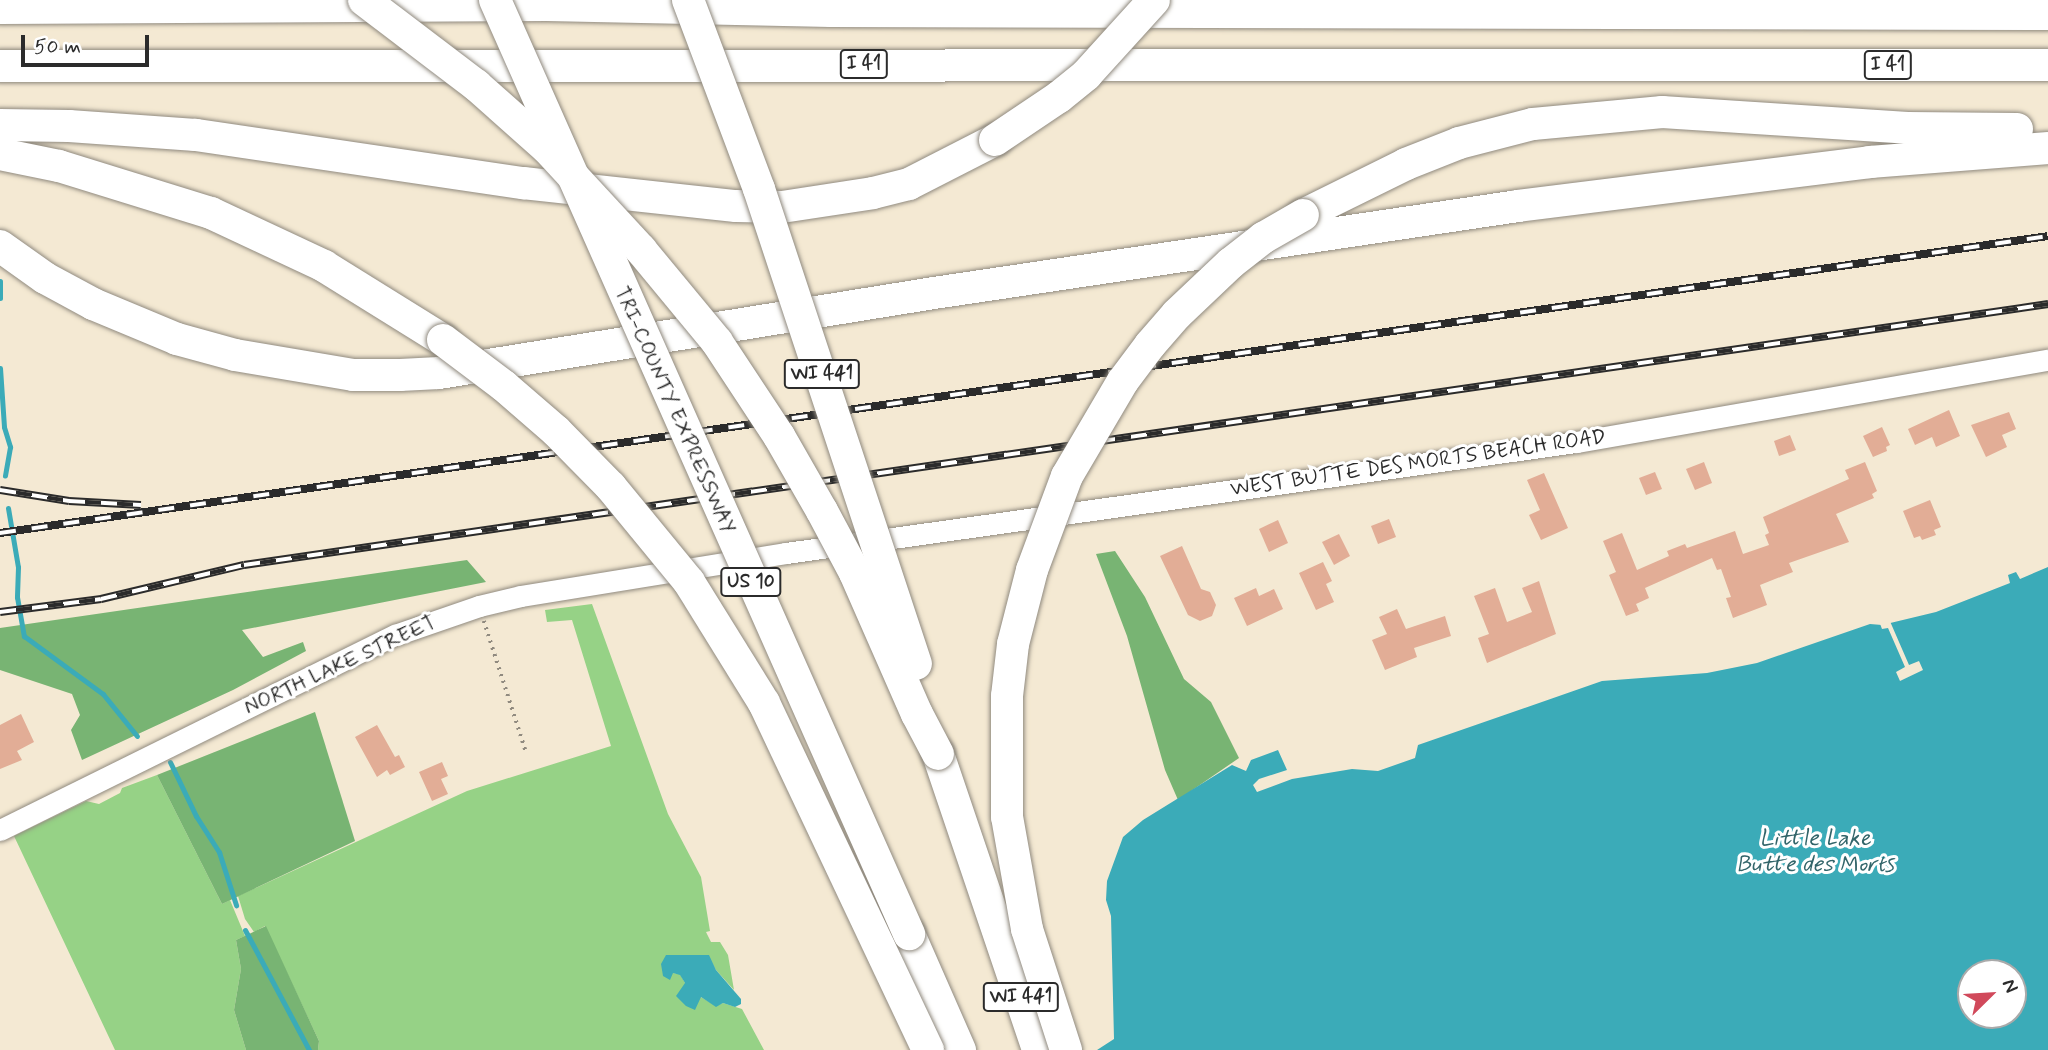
<!DOCTYPE html>
<style>
body{margin:0}
#map{position:relative;width:2048px;height:1050px;overflow:hidden;background:#f4e9d3;font-family:Mynerve,sans-serif}
div>[style]{position:absolute}
.green>*{inset:0;background:#96d286}
.forest>*{inset:0;background:#78b473}
.water>*{inset:0;background:#3babb8}
.pier>*{inset:0;background:#f4e9d3}
.stream>*{height:5px;margin:-2.5px;padding:0 2.5px;transform-origin:2.5px;border-radius:2.5px;background:#3babb8}
.building>*{inset:0;background:#e2ad96}
.path>*{height:3.5px;margin-top:-1.75px;transform-origin:0;background:repeating-linear-gradient(90deg,#908a7f 0 2px,transparent 0 7px)}
.roads{filter:drop-shadow(0 0 2px #908a7f) drop-shadow(0 0 2px #908a7f)}
.minor>*{height:21px;margin:-10.5px;padding:0 10.5px;transform-origin:10.5px;border-radius:10.5px;background:#fff}
.highway>*{height:32px;margin:-16px;padding:0 16px;transform-origin:16px;border-radius:16px;background:#fff}
.rail>*{height:8px;margin-top:-4px;transform-origin:0;background:repeating-linear-gradient(90deg,#fff 0 16px,#2b2b2b 0 32px);box-sizing:border-box;border-block:2px solid #2b2b2b}
.bridges{filter:drop-shadow(0 0 2px #908a7f) drop-shadow(0 0 2px #908a7f)}
.highway-bridge>*{height:32px;margin:-16px;padding:0 16px;transform-origin:16px;border-radius:16px;background:#fff}
span{translate:-50% -50%;white-space:nowrap;text-align:center;line-height:1.15;-webkit-text-stroke:6px #fff;paint-order:stroke}
.shield-label span{padding:2px 5px;background:#fff;border:2px solid;border-radius:5px;-webkit-text-stroke-width:0}
.shield-label{font-size:19px;color:#2b2b2b;font-weight:700}
.street-label{font-size:21px;color:#2b2b2b}
.water-label{font-size:23px;color:#32656a;font-style:italic}
.north{position:absolute;left:1957px;top:959px;width:70px;height:70px;box-sizing:border-box;background:#fff;border:2px solid #aaa;border-radius:50%;rotate:66deg;font-size:19px;font-weight:700;line-height:28px;text-align:center;color:#2b2b2b}
.north::after{content:'';display:block;margin:auto;width:24px;height:32px;background:#d1495b;clip-path:polygon(50% 0,100% 100%,50% 72%,0 100%)}
.scale{position:absolute;left:21px;top:35px;width:128px;height:32px;box-sizing:border-box;border:4px solid #2b2b2b;border-top:0;padding-left:9px;font-size:21px;line-height:24px;white-space:nowrap;color:#2b2b2b;-webkit-text-stroke:5px #fff;paint-order:stroke}
</style>
<div id="map">
<div class="green">
<div style="clip-path:polygon(592px 604px,668px 814px,701px 877px,710px 931px,706px 932px,711px 942px,720px 942px,728px 955px,734px 990px,716px 970px,708px 955px,666px 955px,673px 973px,680px 974px,689px 990px,716px 1006px,723px 1003px,742px 1009px,764px 1050px,318px 1050px,319px 1041px,265px 926px,254px 932px,245px 919px,238px 896px,467px 791px,611px 746px,572px 620px,547px 622px,545px 610px)"></div>
<div style="clip-path:polygon(157px 775px,222px 904px,230px 900px,245px 936px,236px 940px,241px 969px,234px 1010px,246px 1050px,115px 1050px,14px 836px,86px 801px,99px 804px,120px 793px,122px 788px)"></div>
</div>
<div class="forest">
<div style="clip-path:polygon(1115px 551px,1145px 597px,1184px 679px,1211px 702px,1239px 758px,1178px 800px,1165px 770px,1127px 636px,1096px 554px)"></div>
<div style="clip-path:polygon(467px 560px,486px 582px,242px 630px,263px 657px,303px 642px,306px 651px,233px 690px,82px 760px,71px 730px,80px 715px,72px 694px,0 670px,0 628px)"></div>
<div style="clip-path:polygon(315px 712px,355px 841px,222px 904px,157px 775px)"></div>
<div style="clip-path:polygon(266px 926px,319px 1041px,318px 1050px,246px 1050px,234px 1010px,241px 969px,236px 940px)"></div>
</div>
<div class="water">
<div style="clip-path:polygon(evenodd,2048px 567px,2048px 1050px,1097px 1050px,1114px 1039px,1111px 916px,1106px 900px,1107px 881px,1123px 837px,1143px 820px,1232px 765px,1246px 771px,1251px 760px,1278px 750px,1287px 770px,1259px 779px,1253px 785px,1257px 792px,1292px 779px,1352px 769px,1378px 771px,1415px 758px,1418px 745px,1602px 681px,1707px 673px,1757px 663px,1870px 624px,1882px 625px,1936px 612px,2010px 583px,2008px 575px,2016px 572px,2020px 579px,2048px 567px,1971px 973px,2013px 973px,2013px 1015px,1971px 1015px,1971px 973px)"></div>
<div style="clip-path:polygon(666px 955px,709px 955px,716px 970px,741px 999px,741px 1004px,735px 1007px,723px 1003px,716px 1007px,701px 997px,695px 1010px,686px 1006px,676px 996px,685px 983px,680px 975px,673px 973px,670px 980px,663px 976px,661px 964px)"></div>
</div>
<div class="pier">
<div style="clip-path:polygon(1889px 619px,1909px 665px,1919px 661px,1923px 670px,1900px 681px,1896px 672px,1905px 667px,1888px 628px,1882px 629px,1879px 621px)"></div>
</div>
<div class="stream">
<div style="left:0;top:281px;width:17px;rotate:90deg"></div>
<div style="left:0;top:368px;width:59px;rotate:86.1deg"></div>
<div style="left:4px;top:427px;width:21px;rotate:73deg"></div>
<div style="left:10px;top:447px;width:29px;rotate:100deg"></div>
<div style="left:8px;top:508px;width:60px;rotate:80.4deg"></div>
<div style="left:18px;top:567px;width:30px;rotate:92deg"></div>
<div style="left:17px;top:597px;width:40px;rotate:80deg"></div>
<div style="left:24px;top:636px;width:98px;rotate:36.3deg"></div>
<div style="left:103px;top:694px;width:54px;rotate:51deg"></div>
<div style="left:170px;top:762px;width:60px;rotate:64.3deg"></div>
<div style="left:196px;top:816px;width:43px;rotate:57.4deg"></div>
<div style="left:219px;top:852px;width:56px;rotate:72.2deg"></div>
<div style="left:245px;top:930px;width:136px;rotate:61.9deg"></div>
</div>
<div class="building">
<div style="clip-path:polygon(1949px 410px,1960px 436px,1936px 447px,1932px 437px,1915px 445px,1908px 429px)"></div>
<div style="clip-path:polygon(2009px 412px,2016px 429px,2002px 435px,2007px 447px,1986px 457px,1971px 425px)"></div>
<div style="clip-path:polygon(1882px 427px,1890px 445px,1886px 447px,1887px 451px,1873px 457px,1863px 436px)"></div>
<div style="clip-path:polygon(1790px 435px,1796px 450px,1779px 456px,1774px 441px)"></div>
<div style="clip-path:polygon(1704px 462px,1712px 483px,1695px 490px,1686px 469px)"></div>
<div style="clip-path:polygon(1865px 462px,1877px 491px,1872px 494px,1874px 498px,1836px 514px,1849px 542px,1789px 563px,1793px 572px,1760px 585px,1767px 605px,1733px 618px,1726px 598px,1731px 597px,1721px 569px,1717px 570px,1712px 558px,1645px 588px,1649px 598px,1636px 604px,1639px 611px,1626px 616px,1609px 575px,1616px 572px,1603px 541px,1622px 533px,1637px 570px,1669px 556px,1667px 551px,1685px 544px,1687px 548px,1735px 531px,1743px 554px,1769px 545px,1765px 535px,1769px 533px,1763px 517px,1849px 479px,1845px 470px)"></div>
<div style="clip-path:polygon(1655px 472px,1662px 489px,1646px 495px,1639px 478px)"></div>
<div style="clip-path:polygon(1544px 473px,1568px 528px,1541px 540px,1529px 515px,1540px 510px,1527px 480px)"></div>
<div style="clip-path:polygon(1930px 500px,1941px 527px,1934px 530px,1936px 535px,1922px 540px,1920px 536px,1914px 538px,1903px 511px)"></div>
<div style="clip-path:polygon(1389px 519px,1396px 537px,1378px 544px,1371px 526px)"></div>
<div style="clip-path:polygon(1278px 520px,1288px 543px,1269px 552px,1259px 529px)"></div>
<div style="clip-path:polygon(1339px 534px,1350px 556px,1334px 565px,1322px 542px)"></div>
<div style="clip-path:polygon(1182px 546px,1201px 589px,1210px 592px,1216px 605px,1212px 616px,1200px 621px,1188px 615px,1160px 556px)"></div>
<div style="clip-path:polygon(1323px 562px,1332px 581px,1326px 584px,1334px 602px,1316px 610px,1299px 573px)"></div>
<div style="clip-path:polygon(1539px 581px,1556px 634px,1487px 663px,1478px 638px,1489px 634px,1474px 596px,1495px 588px,1507px 622px,1532px 612px,1522px 588px)"></div>
<div style="clip-path:polygon(1256px 588px,1259px 596px,1274px 589px,1283px 609px,1247px 626px,1234px 598px)"></div>
<div style="clip-path:polygon(1397px 609px,1406px 629px,1445px 616px,1451px 636px,1414px 648px,1417px 657px,1385px 670px,1372px 640px,1387px 634px,1379px 617px)"></div>
<div style="clip-path:polygon(21px 714px,34px 742px,17px 751px,22px 760px,0 769px,0 725px)"></div>
<div style="clip-path:polygon(377px 725px,395px 757px,399px 755px,405px 767px,390px 775px,387px 770px,377px 777px,355px 737px)"></div>
<div style="clip-path:polygon(442px 762px,448px 776px,441px 779px,448px 794px,432px 801px,419px 772px)"></div>
</div>
<div class="path">
<div style="left:484px;top:621px;width:138px;rotate:72.2deg"></div>
</div>
<div class="roads">
<div class="minor">
<div style="left:0;top:830px;width:441px;rotate:-26.3deg"></div>
<div style="left:395px;top:635px;width:89px;rotate:-19deg"></div>
<div style="left:479px;top:606px;width:43px;rotate:-13.4deg"></div>
<div style="left:521px;top:596px;width:268px;rotate:-9.2deg"></div>
<div style="left:786px;top:553px;width:798px;rotate:-8deg"></div>
<div style="left:1576px;top:442px;width:479px;rotate:-9.9deg"></div>
</div>
<div class="highway">
<div style="left:0;top:8px;width:547px;rotate:-0.31deg"></div>
<div style="left:547px;top:5px;width:284px;rotate:1.2deg"></div>
<div style="left:831px;top:11px;width:1217px;rotate:0.14deg"></div>
<div style="left:0;top:66px;width:2048px;rotate:-0.03deg"></div>
<div style="left:0;top:125px;width:69px;rotate:0.8deg"></div>
<div style="left:69px;top:126px;width:127px;rotate:4.1deg"></div>
<div style="left:196px;top:135px;width:331px;rotate:8.4deg"></div>
<div style="left:523px;top:183px;width:214px;rotate:6.2deg"></div>
<div style="left:736px;top:206px;width:46px;rotate:1.2deg"></div>
<div style="left:782px;top:207px;width:92px;rotate:-8.7deg"></div>
<div style="left:873px;top:193px;width:37px;rotate:-14deg"></div>
<div style="left:909px;top:184px;width:97px;rotate:-27.1deg"></div>
<div style="left:0;top:154px;width:60px;rotate:11.5deg"></div>
<div style="left:59px;top:166px;width:159px;rotate:17.2deg"></div>
<div style="left:211px;top:213px;width:125px;rotate:25.1deg"></div>
<div style="left:324px;top:266px;width:140px;rotate:31.9deg"></div>
<div style="left:1303px;top:215px;width:115px;rotate:-26.3deg"></div>
<div style="left:1406px;top:164px;width:57px;rotate:-21.6deg"></div>
<div style="left:1459px;top:143px;width:76px;rotate:-14.4deg"></div>
<div style="left:1533px;top:124px;width:130px;rotate:-5.3deg"></div>
<div style="left:1662px;top:112px;width:246px;rotate:3.7deg"></div>
<div style="left:1907px;top:128px;width:110px;rotate:0.5deg"></div>
<div style="left:0;top:246px;width:55px;rotate:35.4deg"></div>
<div style="left:45px;top:278px;width:55px;rotate:28.4deg"></div>
<div style="left:93px;top:304px;width:91px;rotate:22.6deg"></div>
<div style="left:177px;top:339px;width:60px;rotate:15.4deg"></div>
<div style="left:235px;top:355px;width:120px;rotate:9.6deg"></div>
<div style="left:353px;top:375px;width:47px"></div>
<div style="left:400px;top:375px;width:39px;rotate:-3deg"></div>
<div style="left:439px;top:373px;width:501px;rotate:-9.18deg"></div>
<div style="left:934px;top:293px;width:590px;rotate:-8.47deg"></div>
<div style="left:1518px;top:206px;width:355px;rotate:-7.1deg"></div>
<div style="left:1870px;top:162px;width:179px;rotate:-4.5deg"></div>
<div style="left:938px;top:754px;width:312px;rotate:71.3deg"></div>
<div style="left:909px;top:934px;width:127px;rotate:66.3deg"></div>
</div>
</div>
<div class="rail">
<div style="left:0;top:490px;width:70px;rotate:9.1deg"></div>
<div style="left:69px;top:501px;width:72px;rotate:3.2deg"></div>
<div style="left:0;top:533px;width:2069px;rotate:-8.25deg"></div>
<div style="left:0;top:612px;width:102px;rotate:-7.3deg"></div>
<div style="left:101px;top:599px;width:147px;rotate:-13.4deg"></div>
<div style="left:244px;top:565px;width:1823px;rotate:-8.23deg"></div>
</div>
<div class="bridges">
<div class="highway-bridge">
<div style="left:364px;top:0;width:141px;rotate:37.2deg"></div>
<div style="left:476px;top:85px;width:95px;rotate:41.6deg"></div>
<div style="left:547px;top:148px;width:139px;rotate:47.3deg"></div>
<div style="left:641px;top:250px;width:119px;rotate:50.4deg"></div>
<div style="left:717px;top:342px;width:113px;rotate:56.6deg"></div>
<div style="left:779px;top:436px;width:86px;rotate:60.2deg"></div>
<div style="left:822px;top:511px;width:70px;rotate:62deg"></div>
<div style="left:855px;top:573px;width:154px;rotate:66.3deg"></div>
<div style="left:917px;top:714px;width:45px;rotate:62.3deg"></div>
<div style="left:495px;top:0;width:1022px;rotate:66.09deg"></div>
<div style="left:688px;top:0;width:202px;rotate:69.4deg"></div>
<div style="left:759px;top:189px;width:500px;rotate:71.71deg"></div>
<div style="left:995px;top:140px;width:77px;rotate:-33.9deg"></div>
<div style="left:1059px;top:97px;width:35px;rotate:-39deg"></div>
<div style="left:1086px;top:75px;width:101px;rotate:-47.8deg"></div>
<div style="left:443px;top:340px;width:76px;rotate:37deg"></div>
<div style="left:504px;top:386px;width:69px;rotate:40.9deg"></div>
<div style="left:556px;top:431px;width:78px;rotate:45.5deg"></div>
<div style="left:611px;top:487px;width:123px;rotate:50.6deg"></div>
<div style="left:689px;top:582px;width:142px;rotate:58.2deg"></div>
<div style="left:764px;top:703px;width:384px;rotate:64.7deg"></div>
<div style="left:1066px;top:1050px;width:127px;rotate:-107.9deg"></div>
<div style="left:1027px;top:929px;width:114px;rotate:-100.1deg"></div>
<div style="left:1007px;top:817px;width:121px;rotate:-90deg"></div>
<div style="left:1007px;top:696px;width:52px;rotate:-83.4deg"></div>
<div style="left:1013px;top:644px;width:76px;rotate:-75.6deg"></div>
<div style="left:1032px;top:570px;width:100px;rotate:-69.6deg"></div>
<div style="left:1067px;top:476px;width:110px;rotate:-59.5deg"></div>
<div style="left:1123px;top:381px;width:45px;rotate:-53.1deg"></div>
<div style="left:1150px;top:345px;width:41px;rotate:-48.9deg"></div>
<div style="left:1177px;top:314px;width:74px;rotate:-43.4deg"></div>
<div style="left:1231px;top:263px;width:41px;rotate:-38deg"></div>
<div style="left:1263px;top:238px;width:46px;rotate:-29.9deg"></div>
</div>
</div>
<div class="shield-label">
<span style="left:864px;top:64px">I 41</span>
<span style="left:1888px;top:65px">I 41</span>
<span style="left:822px;top:374px">WI 441</span>
<span style="left:751px;top:582px">US 10</span>
<span style="left:1021px;top:997px">WI 441</span>
</div>
<div class="street-label">
<span style="left:675px;top:410px;rotate:66deg">TRI-COUNTY EXPRESSWAY</span>
<span style="left:1418px;top:463px;rotate:-8deg">WEST BUTTE DES MORTS BEACH ROAD</span>
<span style="left:340px;top:665px;rotate:-25deg">NORTH LAKE STREET</span>
</div>
<div class="water-label">
<span style="left:1815px;top:852px">Little Lake<br>Butte des Morts</span>
</div>
<div class="north">N</div>
<div class="scale">50 m</div>
</div>
